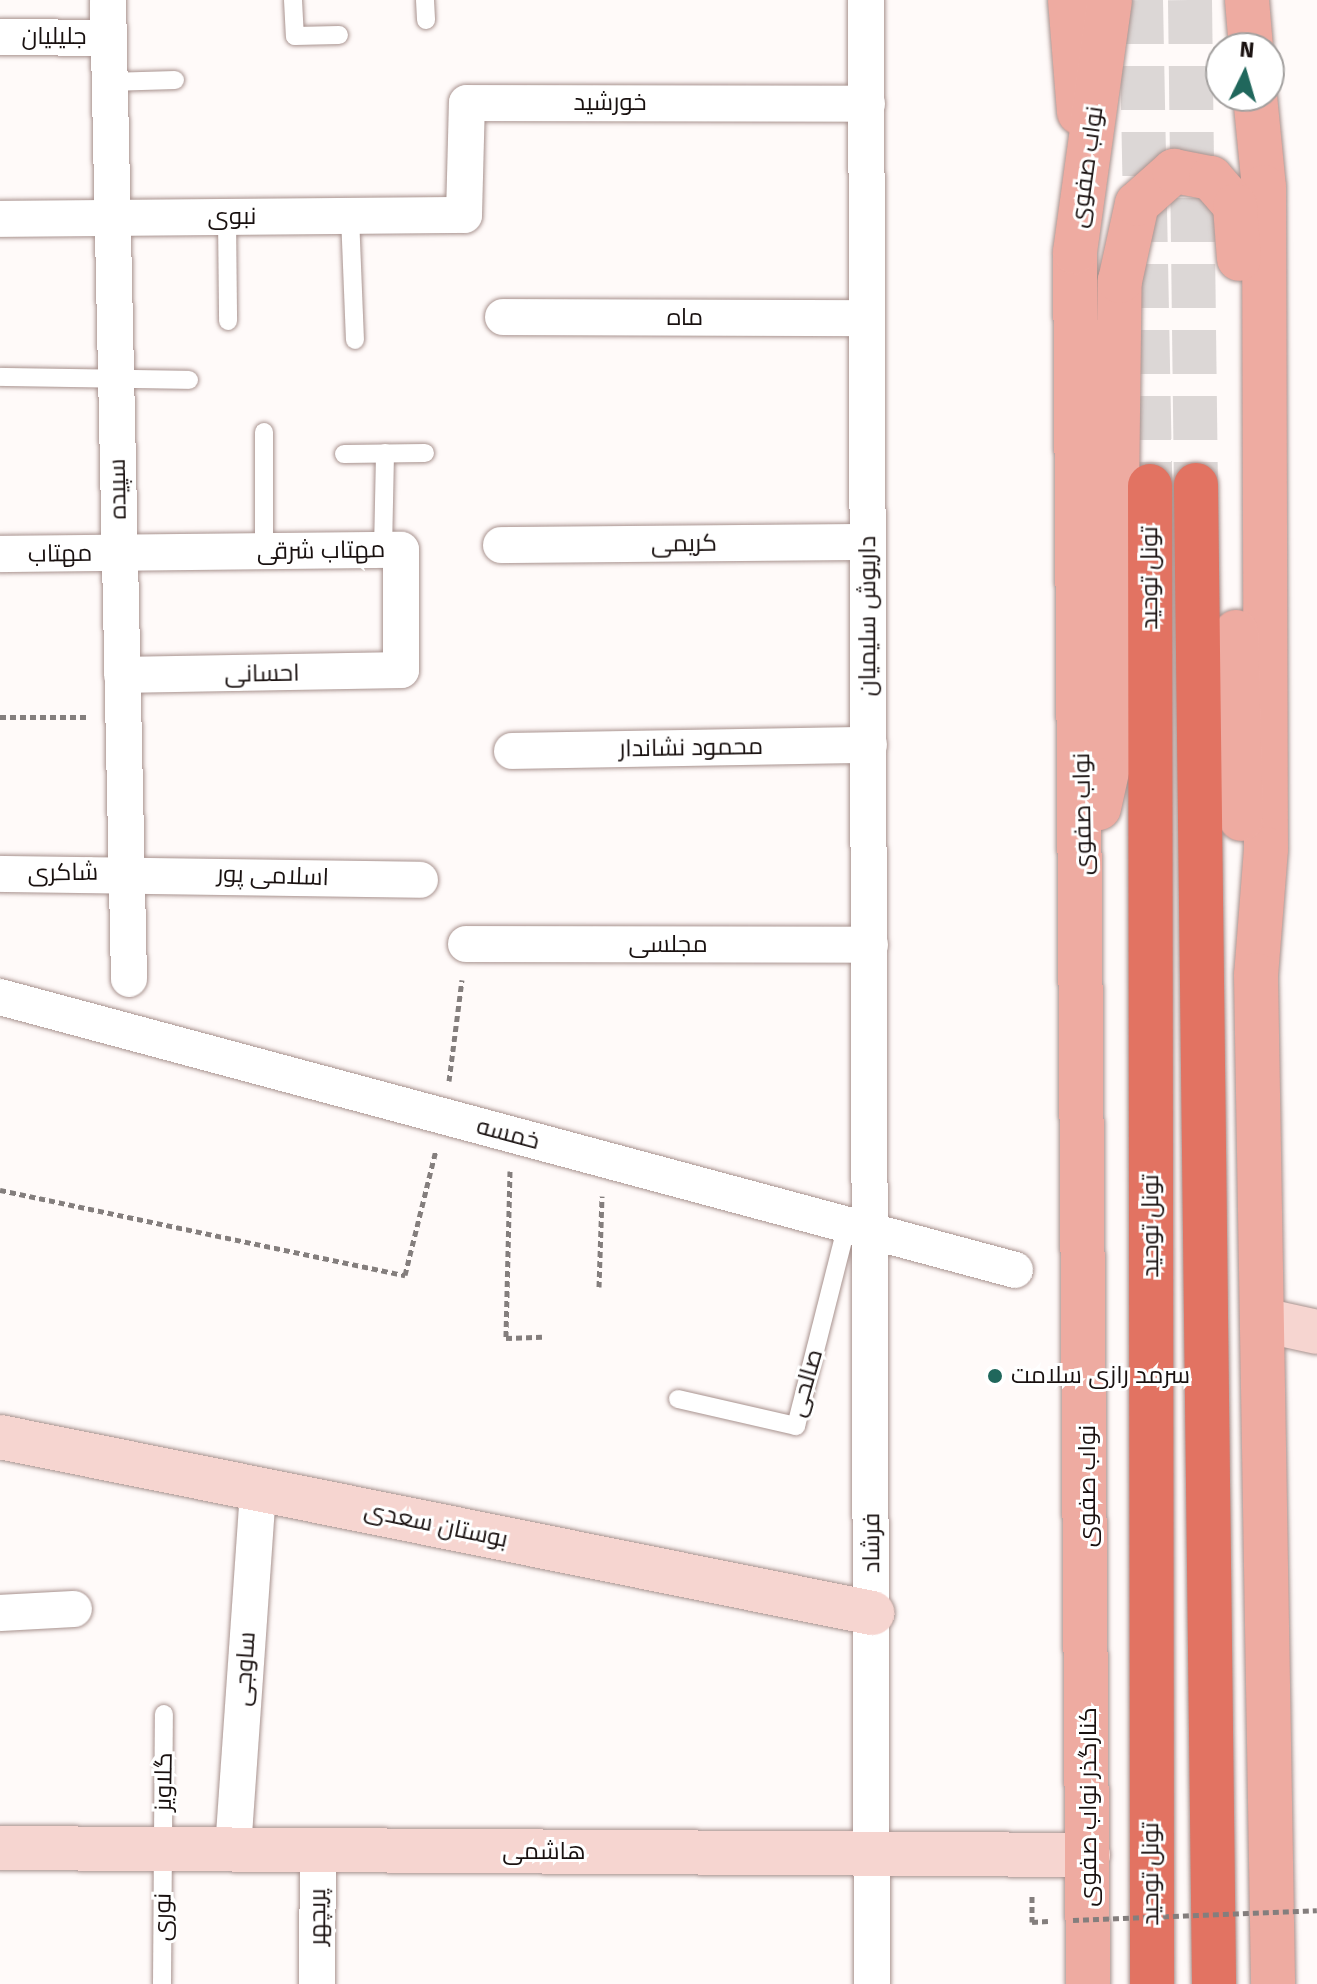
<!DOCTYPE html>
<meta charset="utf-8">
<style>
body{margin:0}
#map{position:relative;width:1317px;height:1984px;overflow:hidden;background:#fffaf9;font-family:"Fira Sans",Cairo,sans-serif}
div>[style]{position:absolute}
.highway-tunnel>*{height:44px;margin-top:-22px;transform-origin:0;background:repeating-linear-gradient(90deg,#dcd7d6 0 44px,transparent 0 66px)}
.path>*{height:5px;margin-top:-2.5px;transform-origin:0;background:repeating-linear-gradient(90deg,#847e7d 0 6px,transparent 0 10px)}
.roads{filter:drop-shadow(0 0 2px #a8928e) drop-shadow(0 0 2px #a8928e)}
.lane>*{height:18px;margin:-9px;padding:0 9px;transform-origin:9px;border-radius:9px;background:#fff}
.street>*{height:36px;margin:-18px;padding:0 18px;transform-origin:18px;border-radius:18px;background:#fff}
.secondary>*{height:44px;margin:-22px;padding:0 22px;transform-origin:22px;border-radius:22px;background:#f6d5d0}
.primary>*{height:44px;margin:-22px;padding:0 22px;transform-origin:22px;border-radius:22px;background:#eeaba1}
.highway>*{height:44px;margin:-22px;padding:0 22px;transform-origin:22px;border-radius:22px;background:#e27362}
.path-bridge>*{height:5px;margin-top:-2.5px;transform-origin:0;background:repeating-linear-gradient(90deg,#847e7d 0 6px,transparent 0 10px)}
.dots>*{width:22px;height:22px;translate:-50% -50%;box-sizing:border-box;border:4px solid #fff;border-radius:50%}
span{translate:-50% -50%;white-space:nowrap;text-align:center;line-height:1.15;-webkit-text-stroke:6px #fff;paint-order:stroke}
.street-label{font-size:24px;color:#191110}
.poi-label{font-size:24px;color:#191110}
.left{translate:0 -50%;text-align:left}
.north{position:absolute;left:1205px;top:32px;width:80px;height:80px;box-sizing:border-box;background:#fff;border:2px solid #a3a09f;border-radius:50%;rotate:5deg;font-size:22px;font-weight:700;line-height:32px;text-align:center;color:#191110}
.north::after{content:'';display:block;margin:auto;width:28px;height:36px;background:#20675c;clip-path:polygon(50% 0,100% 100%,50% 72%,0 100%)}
</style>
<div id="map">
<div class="highway-tunnel">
<div style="left:1141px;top:0;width:486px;rotate:88.9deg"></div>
<div style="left:1190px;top:0;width:485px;rotate:89.3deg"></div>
</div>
<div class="path">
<div style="left:0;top:717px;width:90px"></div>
<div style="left:449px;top:1081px;width:102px;rotate:-82.7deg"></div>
<div style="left:510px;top:1171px;width:167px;rotate:91.4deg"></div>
<div style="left:506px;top:1338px;width:36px;rotate:-2deg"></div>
<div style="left:0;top:1190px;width:414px;rotate:11.9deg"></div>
<div style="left:405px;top:1275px;width:129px;rotate:-76.1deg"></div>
<div style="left:599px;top:1287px;width:91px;rotate:-88.1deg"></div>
<div style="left:1032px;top:1896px;width:26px;rotate:90deg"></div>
<div style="left:1032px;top:1922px;width:16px;rotate:-4deg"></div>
</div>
<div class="roads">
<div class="lane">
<div style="left:293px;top:0;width:36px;rotate:87deg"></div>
<div style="left:295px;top:36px;width:44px;rotate:-1.3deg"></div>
<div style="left:425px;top:0;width:20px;rotate:87deg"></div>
<div style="left:109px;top:82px;width:66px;rotate:-1.7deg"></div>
<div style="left:350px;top:216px;width:124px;rotate:87.7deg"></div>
<div style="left:227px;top:217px;width:104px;rotate:89.4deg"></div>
<div style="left:0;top:377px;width:189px;rotate:0.9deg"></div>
<div style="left:264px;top:432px;width:120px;rotate:90deg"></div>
<div style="left:344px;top:454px;width:81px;rotate:-0.7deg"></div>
<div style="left:383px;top:550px;width:97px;rotate:-88.8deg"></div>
<div style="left:678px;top:1399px;width:121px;rotate:12.9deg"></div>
<div style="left:796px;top:1426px;width:207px;rotate:-75.8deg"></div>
<div style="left:162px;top:1984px;width:270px;rotate:-89.6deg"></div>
</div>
<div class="street">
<div style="left:108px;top:0;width:979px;rotate:88.77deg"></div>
<div style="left:866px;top:0;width:1984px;rotate:89.83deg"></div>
<div style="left:0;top:37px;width:108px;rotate:0.5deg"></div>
<div style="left:0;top:219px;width:464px;rotate:-0.5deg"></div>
<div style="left:464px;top:215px;width:112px;rotate:-88.5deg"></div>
<div style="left:467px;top:103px;width:400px;rotate:0.1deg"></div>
<div style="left:503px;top:317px;width:364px;rotate:0.2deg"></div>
<div style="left:501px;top:545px;width:367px;rotate:-0.5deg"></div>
<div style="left:0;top:554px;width:401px;rotate:-0.6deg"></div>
<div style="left:401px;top:550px;width:120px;rotate:90deg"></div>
<div style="left:401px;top:670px;width:279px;rotate:179deg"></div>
<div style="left:512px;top:751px;width:357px;rotate:-1deg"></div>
<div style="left:0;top:874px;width:420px;rotate:0.8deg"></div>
<div style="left:466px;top:944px;width:404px;rotate:0.1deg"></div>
<div style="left:0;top:997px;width:1051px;rotate:15.05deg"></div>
<div style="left:0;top:1613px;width:74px;rotate:-3.1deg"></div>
<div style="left:233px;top:1849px;width:362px;rotate:-86deg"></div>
<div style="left:317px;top:1984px;width:134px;rotate:-89.6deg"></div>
</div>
<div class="secondary">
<div style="left:1267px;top:1321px;width:51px;rotate:12.4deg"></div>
<div style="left:0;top:1437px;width:890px;rotate:11.41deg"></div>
<div style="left:0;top:1848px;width:1088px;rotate:0.37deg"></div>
</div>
<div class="primary">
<div style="left:1070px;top:0;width:113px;rotate:85.4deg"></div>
<div style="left:1247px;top:0;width:48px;rotate:85.2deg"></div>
<div style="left:1255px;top:96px;width:91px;rotate:84.4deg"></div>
<div style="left:1264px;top:187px;width:662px;rotate:89.83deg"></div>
<div style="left:1266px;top:849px;width:126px;rotate:94.5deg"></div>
<div style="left:1256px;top:975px;width:1009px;rotate:89.03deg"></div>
<div style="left:1236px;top:632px;width:187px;rotate:88.5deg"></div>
<div style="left:1099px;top:808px;width:70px;rotate:-77.6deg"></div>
<div style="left:1114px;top:740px;width:459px;rotate:-89.3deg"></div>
<div style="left:1120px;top:281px;width:79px;rotate:-77.6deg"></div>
<div style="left:1137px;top:204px;width:50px;rotate:-41.7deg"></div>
<div style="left:1174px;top:171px;width:38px;rotate:11deg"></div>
<div style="left:1211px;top:178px;width:37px;rotate:49deg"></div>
<div style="left:1235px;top:206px;width:53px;rotate:85.7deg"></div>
<div style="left:1088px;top:1984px;width:1732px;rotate:-90.43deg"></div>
<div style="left:1075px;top:252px;width:254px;rotate:-82.1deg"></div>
</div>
<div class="highway">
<div style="left:1196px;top:485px;width:1499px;rotate:89.31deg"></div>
<div style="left:1150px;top:486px;width:1498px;rotate:89.92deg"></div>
</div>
</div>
<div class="path-bridge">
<div style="left:1073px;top:1920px;width:244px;rotate:-2.3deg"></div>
</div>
<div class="dots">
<div style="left:995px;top:1376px;background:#20675c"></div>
</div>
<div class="street-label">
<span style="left:54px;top:37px">جلیلیان</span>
<span style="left:610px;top:103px">خورشید</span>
<span style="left:1087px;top:167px;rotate:-82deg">نواب صفوی</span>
<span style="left:232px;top:217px">نبوی</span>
<span style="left:685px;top:318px">ماه</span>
<span style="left:118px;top:489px;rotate:-91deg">سپیده</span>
<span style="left:684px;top:544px;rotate:-1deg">کریمی</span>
<span style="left:321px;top:551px;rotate:-1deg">مهتاب شرقی</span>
<span style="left:60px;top:554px;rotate:-1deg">مهتاب</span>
<span style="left:1150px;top:578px;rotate:-90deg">تونل توحید</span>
<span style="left:868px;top:616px;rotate:-90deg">داریوش سلیمیان</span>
<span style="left:262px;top:674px;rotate:-1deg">احسانی</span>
<span style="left:691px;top:748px;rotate:-1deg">محمود نشاندار</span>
<span style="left:1083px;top:814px;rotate:-91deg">نواب صفوی</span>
<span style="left:63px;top:873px;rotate:-1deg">شاکری</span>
<span style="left:273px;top:876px;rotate:2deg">اسلامی پور</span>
<span style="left:668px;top:945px">مجلسی</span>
<span style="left:508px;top:1134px;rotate:15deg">خمسه</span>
<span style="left:1151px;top:1226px;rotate:-90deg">تونل توحید</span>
<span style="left:806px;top:1383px;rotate:-74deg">صالحی</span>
<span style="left:1088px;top:1486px;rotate:-90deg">نواب صفوی</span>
<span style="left:436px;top:1525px;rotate:12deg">بوستان سعدی</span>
<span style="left:872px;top:1543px;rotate:-90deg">فرشاد</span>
<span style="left:245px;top:1669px;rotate:-86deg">ساوجی</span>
<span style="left:164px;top:1782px;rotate:-89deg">گلاویز</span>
<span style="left:1089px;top:1807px;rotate:-90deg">کنارگذر نواب صفوی</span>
<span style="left:544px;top:1852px">هاشمی</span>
<span style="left:1151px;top:1874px;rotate:-90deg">تونل توحید</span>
<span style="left:163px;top:1917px;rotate:-89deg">نوری</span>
<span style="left:318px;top:1917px;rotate:-90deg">پریچهر</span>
</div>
<div class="poi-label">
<span class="left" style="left:1011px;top:1376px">سرمد رازی سلامت</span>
</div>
<div class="north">N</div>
</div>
